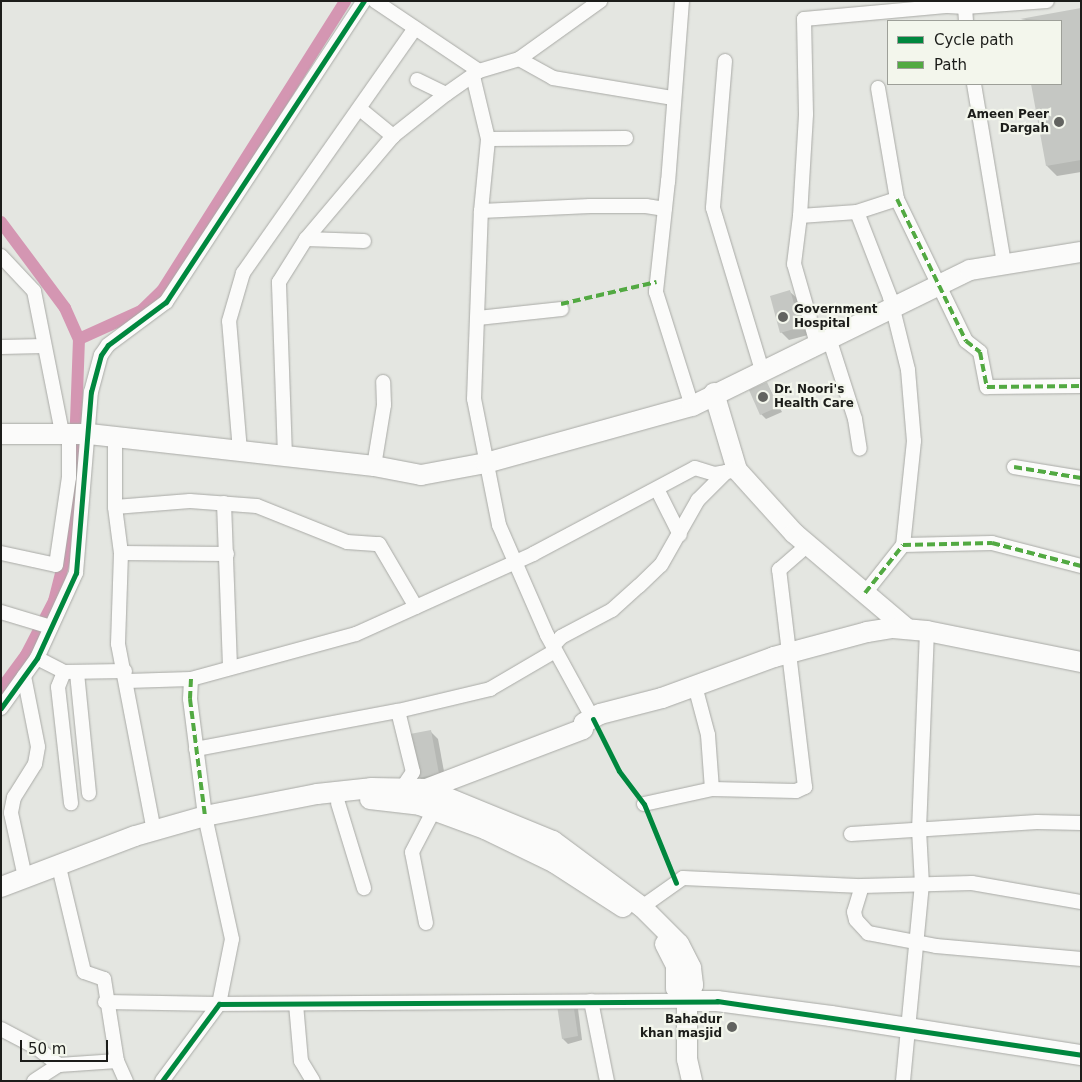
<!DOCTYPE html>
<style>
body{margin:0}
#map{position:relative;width:1082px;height:1082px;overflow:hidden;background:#e4e6e1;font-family:"DejaVu Sans",sans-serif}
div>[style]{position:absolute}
.shadow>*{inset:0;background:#0003}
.canal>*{height:12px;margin:-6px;padding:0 6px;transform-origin:6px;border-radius:6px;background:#d496b2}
.building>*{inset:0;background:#c5c7c3}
.roads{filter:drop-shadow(0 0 1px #a9aaa6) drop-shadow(0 0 1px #a9aaa6)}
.street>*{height:14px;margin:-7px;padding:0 7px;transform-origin:7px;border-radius:7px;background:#fbfbfa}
.secondary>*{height:20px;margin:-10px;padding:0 10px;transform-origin:10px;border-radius:10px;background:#fbfbfa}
.quiet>*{height:4px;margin-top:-2px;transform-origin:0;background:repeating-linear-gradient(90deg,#52a942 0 8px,transparent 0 12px)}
.cycleway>*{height:5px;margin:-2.5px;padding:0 2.5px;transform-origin:2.5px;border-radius:2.5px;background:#00873e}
.dots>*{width:14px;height:14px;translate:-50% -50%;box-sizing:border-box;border:2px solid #f3f6ec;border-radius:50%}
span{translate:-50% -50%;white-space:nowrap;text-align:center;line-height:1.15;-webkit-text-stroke:4.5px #f3f6ec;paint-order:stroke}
.poi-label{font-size:12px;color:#1c1d1a;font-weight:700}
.right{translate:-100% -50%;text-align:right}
.left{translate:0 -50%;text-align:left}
.frame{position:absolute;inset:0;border:2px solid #1c1d1a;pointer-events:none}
.legend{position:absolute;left:887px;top:20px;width:175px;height:65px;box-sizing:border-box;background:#f3f6ec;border:1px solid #9d9f98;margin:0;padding:6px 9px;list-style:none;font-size:15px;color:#1c1d1a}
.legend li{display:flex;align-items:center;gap:10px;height:25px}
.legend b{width:25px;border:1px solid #9d9f98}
.scale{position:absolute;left:20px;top:1040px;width:88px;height:22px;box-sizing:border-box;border:2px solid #1c1d1a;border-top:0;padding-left:6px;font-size:15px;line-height:18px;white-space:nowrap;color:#1c1d1a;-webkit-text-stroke:4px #f3f6ec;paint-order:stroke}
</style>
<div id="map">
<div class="shadow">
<div style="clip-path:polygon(1081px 9px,1081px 172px,1057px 176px,1047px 166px,1033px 84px,1061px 84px,1061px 21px,1021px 20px)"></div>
<div style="clip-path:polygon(790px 292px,798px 299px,808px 335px,789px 340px,781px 332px)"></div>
<div style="clip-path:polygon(767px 384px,782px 412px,766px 419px,761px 414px)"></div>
<div style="clip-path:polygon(430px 731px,438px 739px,446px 782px,427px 785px,419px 777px)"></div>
<div style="clip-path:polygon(573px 1004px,578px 1009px,582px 1040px,568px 1044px,563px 1039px)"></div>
</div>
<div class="canal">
<div style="left:1px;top:222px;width:107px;rotate:53.3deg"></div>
<div style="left:65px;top:308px;width:34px;rotate:66deg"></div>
<div style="left:79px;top:339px;width:191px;rotate:92.1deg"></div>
<div style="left:72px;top:530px;width:73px;rotate:104.2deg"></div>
<div style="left:54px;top:601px;width:61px;rotate:117.4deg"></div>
<div style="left:26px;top:655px;width:42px;rotate:126.3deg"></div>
<div style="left:79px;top:339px;width:68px;rotate:-24.3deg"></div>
<div style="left:141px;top:311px;width:29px;rotate:-44deg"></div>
<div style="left:162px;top:291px;width:343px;rotate:-57.7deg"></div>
</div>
<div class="building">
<div style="clip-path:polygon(1081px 8px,1081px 160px,1046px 166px,1031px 84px,1061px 84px,1061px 21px,1020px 19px)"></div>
<div style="clip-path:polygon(790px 290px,801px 327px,780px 333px,770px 296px)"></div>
<div style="clip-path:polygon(767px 382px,778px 407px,760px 415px,749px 390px)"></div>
<div style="clip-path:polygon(431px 730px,439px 774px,418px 778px,410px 734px)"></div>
<div style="clip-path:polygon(573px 1002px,578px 1036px,562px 1039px,557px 1005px)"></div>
</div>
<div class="roads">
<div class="street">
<div style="left:375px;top:1px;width:125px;rotate:33.9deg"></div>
<div style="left:479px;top:71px;width:40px;rotate:145.1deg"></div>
<div style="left:446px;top:94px;width:32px;rotate:-154deg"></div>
<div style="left:682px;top:1px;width:181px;rotate:94.4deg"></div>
<div style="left:668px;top:181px;width:112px;rotate:96.2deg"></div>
<div style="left:656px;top:292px;width:120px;rotate:72.5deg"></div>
<div style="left:965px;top:7px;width:82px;rotate:-4.2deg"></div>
<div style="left:519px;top:59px;width:100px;rotate:-35.6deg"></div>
<div style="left:725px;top:61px;width:147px;rotate:94.7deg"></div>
<div style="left:713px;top:208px;width:169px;rotate:73.2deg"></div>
<div style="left:479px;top:71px;width:42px;rotate:-16.7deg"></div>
<div style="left:519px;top:59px;width:39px;rotate:29deg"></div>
<div style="left:553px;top:78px;width:122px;rotate:9.5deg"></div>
<div style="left:473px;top:76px;width:65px;rotate:76.6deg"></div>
<div style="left:488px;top:139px;width:138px;rotate:-0.4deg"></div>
<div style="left:974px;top:84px;width:182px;rotate:80.5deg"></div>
<div style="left:878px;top:88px;width:113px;rotate:80.3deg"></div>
<div style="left:897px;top:199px;width:158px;rotate:64.1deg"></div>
<div style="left:966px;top:341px;width:18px;rotate:38deg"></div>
<div style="left:980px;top:352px;width:36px;rotate:79deg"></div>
<div style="left:987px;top:387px;width:94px;rotate:-0.6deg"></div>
<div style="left:360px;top:109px;width:43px;rotate:39.3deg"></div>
<div style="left:481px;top:211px;width:72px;rotate:-84.4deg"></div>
<div style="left:857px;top:212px;width:91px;rotate:68.8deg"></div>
<div style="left:890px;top:297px;width:75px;rotate:76.1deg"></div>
<div style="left:908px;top:370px;width:71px;rotate:85.2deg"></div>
<div style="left:914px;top:441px;width:105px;rotate:96deg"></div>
<div style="left:800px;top:216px;width:57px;rotate:-4deg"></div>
<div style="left:857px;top:212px;width:42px;rotate:-18deg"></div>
<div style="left:306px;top:239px;width:58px;rotate:2deg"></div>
<div style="left:1px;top:256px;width:48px;rotate:46.7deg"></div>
<div style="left:34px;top:291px;width:145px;rotate:78.8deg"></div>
<div style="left:478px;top:318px;width:84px;rotate:-6.1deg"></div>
<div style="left:829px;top:338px;width:85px;rotate:72.2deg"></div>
<div style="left:855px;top:419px;width:30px;rotate:81deg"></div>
<div style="left:817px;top:344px;width:83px;rotate:-106deg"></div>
<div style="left:794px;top:264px;width:48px;rotate:-82.9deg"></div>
<div style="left:800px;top:216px;width:102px;rotate:-86.6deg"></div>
<div style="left:806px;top:114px;width:95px;rotate:-91.2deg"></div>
<div style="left:804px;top:19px;width:145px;rotate:-5.2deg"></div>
<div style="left:948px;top:6px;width:17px;rotate:3deg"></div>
<div style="left:965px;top:7px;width:14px;rotate:86deg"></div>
<div style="left:1px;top:347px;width:43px;rotate:-1.3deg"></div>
<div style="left:115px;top:437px;width:70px;rotate:90deg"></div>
<div style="left:115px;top:507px;width:46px;rotate:82.6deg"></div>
<div style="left:121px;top:553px;width:91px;rotate:91.9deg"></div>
<div style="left:118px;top:644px;width:190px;rotate:79.1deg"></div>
<div style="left:240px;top:451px;width:130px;rotate:-94.8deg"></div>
<div style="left:229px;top:321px;width:50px;rotate:-73.7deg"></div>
<div style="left:243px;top:273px;width:299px;rotate:-54.9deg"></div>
<div style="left:285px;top:456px;width:174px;rotate:-92deg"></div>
<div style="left:279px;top:282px;width:51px;rotate:-57.9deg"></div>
<div style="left:306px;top:239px;width:135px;rotate:-49.8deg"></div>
<div style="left:393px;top:136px;width:68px;rotate:-38.4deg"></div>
<div style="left:374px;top:466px;width:62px;rotate:-80.7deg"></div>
<div style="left:384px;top:405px;width:23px;rotate:-92deg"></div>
<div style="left:1014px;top:467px;width:68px;rotate:9.3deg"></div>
<div style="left:657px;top:489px;width:51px;rotate:63.4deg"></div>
<div style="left:224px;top:503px;width:165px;rotate:87.9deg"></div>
<div style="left:115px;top:507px;width:75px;rotate:-4.6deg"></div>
<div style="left:190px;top:501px;width:67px;rotate:4.3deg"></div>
<div style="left:257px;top:506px;width:97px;rotate:21.8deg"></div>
<div style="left:347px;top:542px;width:32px;rotate:4deg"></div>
<div style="left:379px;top:544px;width:73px;rotate:59.6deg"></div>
<div style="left:1px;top:553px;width:56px;rotate:12.3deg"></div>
<div style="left:56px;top:565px;width:89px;rotate:-81.6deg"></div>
<div style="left:69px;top:477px;width:44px;rotate:-90deg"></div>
<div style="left:121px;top:553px;width:106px;rotate:0.5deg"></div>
<div style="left:865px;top:593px;width:61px;rotate:-51.6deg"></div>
<div style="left:903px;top:545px;width:89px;rotate:-1.3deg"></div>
<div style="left:992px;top:543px;width:92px;rotate:14.5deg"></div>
<div style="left:1px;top:612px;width:52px;rotate:16.7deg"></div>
<div style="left:37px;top:658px;width:30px;rotate:27deg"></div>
<div style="left:64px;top:672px;width:61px;rotate:-0.9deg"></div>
<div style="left:64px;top:672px;width:16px;rotate:112deg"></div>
<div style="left:58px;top:687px;width:117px;rotate:83.6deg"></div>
<div style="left:77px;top:673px;width:121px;rotate:84.3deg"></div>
<div style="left:24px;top:676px;width:72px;rotate:78.8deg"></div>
<div style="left:38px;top:747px;width:17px;rotate:100deg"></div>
<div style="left:35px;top:764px;width:39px;rotate:122deg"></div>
<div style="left:14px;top:797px;width:16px;rotate:101deg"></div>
<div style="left:11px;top:813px;width:66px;rotate:77.7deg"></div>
<div style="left:127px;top:681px;width:64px;rotate:-1.8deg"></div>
<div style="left:191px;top:679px;width:171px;rotate:-15.3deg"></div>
<div style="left:356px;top:634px;width:194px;rotate:-24.3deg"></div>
<div style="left:533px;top:554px;width:183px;rotate:-28deg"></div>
<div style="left:695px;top:468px;width:21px;rotate:17deg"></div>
<div style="left:715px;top:474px;width:22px;rotate:-10deg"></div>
<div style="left:695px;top:686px;width:51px;rotate:75.1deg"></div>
<div style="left:708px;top:735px;width:54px;rotate:85.8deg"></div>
<div style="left:1px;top:708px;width:62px;rotate:-54.2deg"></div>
<div style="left:37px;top:658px;width:94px;rotate:-65.4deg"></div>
<div style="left:76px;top:573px;width:182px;rotate:-85.3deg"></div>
<div style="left:91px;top:392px;width:38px;rotate:-75deg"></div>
<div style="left:101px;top:355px;width:12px;rotate:-55deg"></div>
<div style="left:108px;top:345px;width:72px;rotate:-36.6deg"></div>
<div style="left:166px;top:302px;width:360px;rotate:-56.7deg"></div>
<div style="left:398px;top:711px;width:63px;rotate:76.2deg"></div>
<div style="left:413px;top:772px;width:18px;rotate:124deg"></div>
<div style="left:593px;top:719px;width:96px;rotate:-118.7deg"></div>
<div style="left:547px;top:635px;width:120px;rotate:-113.6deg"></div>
<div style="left:499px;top:525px;width:128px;rotate:-101.2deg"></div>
<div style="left:474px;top:399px;width:188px;rotate:-87.9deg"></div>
<div style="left:481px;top:211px;width:109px;rotate:-2.6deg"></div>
<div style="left:590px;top:206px;width:56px"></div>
<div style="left:646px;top:206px;width:19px;rotate:9deg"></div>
<div style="left:196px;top:749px;width:206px;rotate:-10.7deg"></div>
<div style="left:398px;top:711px;width:95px;rotate:-13.4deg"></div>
<div style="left:490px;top:689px;width:75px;rotate:-30.3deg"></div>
<div style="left:555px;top:651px;width:5px;rotate:-112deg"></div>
<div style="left:553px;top:646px;width:12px;rotate:-48deg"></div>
<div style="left:561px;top:637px;width:58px;rotate:-27.9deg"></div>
<div style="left:612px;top:610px;width:36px;rotate:-42deg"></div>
<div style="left:639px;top:586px;width:30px;rotate:-44deg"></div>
<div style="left:661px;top:565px;width:75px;rotate:-60.4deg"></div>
<div style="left:698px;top:500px;width:40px;rotate:-45deg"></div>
<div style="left:338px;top:803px;width:89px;rotate:73deg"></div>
<div style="left:644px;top:804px;width:70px;rotate:-12.4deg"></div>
<div style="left:712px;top:789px;width:84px;rotate:1.4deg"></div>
<div style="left:796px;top:791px;width:10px;rotate:-24deg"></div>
<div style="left:805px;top:787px;width:219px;rotate:-96.8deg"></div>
<div style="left:779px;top:570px;width:38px;rotate:-41deg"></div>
<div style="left:851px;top:834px;width:186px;rotate:-3.7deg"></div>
<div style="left:1037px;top:822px;width:44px;rotate:1.3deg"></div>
<div style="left:58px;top:863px;width:112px;rotate:76.6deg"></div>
<div style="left:84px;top:972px;width:21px;rotate:19deg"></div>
<div style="left:104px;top:979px;width:83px;rotate:81deg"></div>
<div style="left:117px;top:1061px;width:22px;rotate:66deg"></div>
<div style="left:862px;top:886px;width:27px;rotate:107deg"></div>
<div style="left:854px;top:912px;width:8px;rotate:76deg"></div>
<div style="left:856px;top:920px;width:18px;rotate:47deg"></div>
<div style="left:868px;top:933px;width:69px;rotate:10.8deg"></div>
<div style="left:936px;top:946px;width:146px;rotate:5.1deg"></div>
<div style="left:642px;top:907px;width:50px;rotate:-35.3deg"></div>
<div style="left:683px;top:878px;width:179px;rotate:2.6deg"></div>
<div style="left:862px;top:886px;width:110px;rotate:-1.6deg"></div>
<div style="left:972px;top:883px;width:111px;rotate:9.9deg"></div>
<div style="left:426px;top:923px;width:72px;rotate:-101.2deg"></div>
<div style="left:412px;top:852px;width:47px;rotate:-62.4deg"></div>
<div style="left:591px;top:1001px;width:82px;rotate:78.7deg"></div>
<div style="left:105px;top:1002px;width:114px;rotate:1deg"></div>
<div style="left:219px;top:1004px;width:66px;rotate:-78.7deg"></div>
<div style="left:232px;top:939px;width:126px;rotate:-102.4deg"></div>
<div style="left:205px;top:816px;width:118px;rotate:-97.3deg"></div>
<div style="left:190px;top:699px;width:20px;rotate:-87deg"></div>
<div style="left:296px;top:1004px;width:57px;rotate:85deg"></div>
<div style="left:301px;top:1061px;width:23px;rotate:59deg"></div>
<div style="left:1px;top:1029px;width:41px;rotate:27.8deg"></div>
<div style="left:37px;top:1048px;width:28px;rotate:38deg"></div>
<div style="left:34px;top:1081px;width:30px;rotate:-33deg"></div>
<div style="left:59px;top:1065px;width:58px;rotate:-3.9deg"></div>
<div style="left:162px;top:1081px;width:96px;rotate:-53.5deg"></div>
<div style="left:219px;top:1004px;width:468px;rotate:-0.4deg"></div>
<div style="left:903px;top:1081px;width:197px;rotate:-84.5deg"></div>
<div style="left:922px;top:885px;width:55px;rotate:-93.1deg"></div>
<div style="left:919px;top:830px;width:199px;rotate:-87.7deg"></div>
</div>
<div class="secondary">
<div style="left:714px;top:393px;width:80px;rotate:73.4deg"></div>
<div style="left:737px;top:470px;width:85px;rotate:47.9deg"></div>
<div style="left:794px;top:533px;width:148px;rotate:40.3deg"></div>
<div style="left:1px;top:434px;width:88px"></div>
<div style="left:89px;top:434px;width:287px;rotate:6.4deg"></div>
<div style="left:374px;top:466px;width:48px;rotate:10.8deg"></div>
<div style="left:421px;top:475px;width:66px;rotate:-10.5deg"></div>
<div style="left:486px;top:463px;width:214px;rotate:-15.5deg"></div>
<div style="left:692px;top:406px;width:309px;rotate:-26.1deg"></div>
<div style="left:970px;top:270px;width:112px;rotate:-9.2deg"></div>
<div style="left:426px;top:789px;width:168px;rotate:-20.9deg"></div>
<div style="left:583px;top:729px;width:6px;rotate:-81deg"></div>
<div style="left:584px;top:723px;width:18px;rotate:-29deg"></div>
<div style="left:600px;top:714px;width:64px;rotate:-14.5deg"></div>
<div style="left:662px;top:698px;width:119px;rotate:-20.1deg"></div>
<div style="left:774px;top:657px;width:96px;rotate:-15deg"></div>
<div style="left:867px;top:632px;width:26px;rotate:-9deg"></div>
<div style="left:893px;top:628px;width:34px;rotate:5deg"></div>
<div style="left:927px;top:631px;width:157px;rotate:11.4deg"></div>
<div style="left:370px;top:799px;width:50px;rotate:6.8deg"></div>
<div style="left:420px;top:805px;width:69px;rotate:20.3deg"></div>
<div style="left:485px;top:829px;width:78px;rotate:25.9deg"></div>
<div style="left:555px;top:863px;width:81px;rotate:32.9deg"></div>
<div style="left:1px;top:887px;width:143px;rotate:-20.8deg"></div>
<div style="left:135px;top:836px;width:73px;rotate:-15.9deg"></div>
<div style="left:205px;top:816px;width:114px;rotate:-11.1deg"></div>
<div style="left:317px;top:794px;width:54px;rotate:-6.3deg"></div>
<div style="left:371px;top:788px;width:55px;rotate:1deg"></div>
<div style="left:426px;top:789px;width:137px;rotate:22.3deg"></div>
<div style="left:553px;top:841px;width:111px;rotate:36.6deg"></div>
<div style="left:642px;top:907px;width:52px;rotate:45deg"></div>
<div style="left:679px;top:944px;width:27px;rotate:63deg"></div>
<div style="left:691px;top:968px;width:17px;rotate:83deg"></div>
<div style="left:693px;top:985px;width:17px;rotate:111deg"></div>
<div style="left:687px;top:1001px;width:58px;rotate:90deg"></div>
<div style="left:687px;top:1059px;width:23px;rotate:77deg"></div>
<div style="left:665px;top:944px;width:25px;rotate:63deg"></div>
<div style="left:676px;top:966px;width:22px;rotate:90deg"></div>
<div style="left:676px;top:988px;width:17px;rotate:50deg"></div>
<div style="left:687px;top:1001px;width:30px"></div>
<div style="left:717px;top:1001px;width:115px;rotate:7.5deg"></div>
<div style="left:831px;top:1016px;width:253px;rotate:8.9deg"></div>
</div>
</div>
<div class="quiet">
<div style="left:897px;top:199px;width:158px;rotate:64.1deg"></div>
<div style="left:966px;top:341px;width:18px;rotate:38deg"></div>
<div style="left:980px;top:352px;width:36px;rotate:79deg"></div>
<div style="left:987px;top:387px;width:94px;rotate:-0.6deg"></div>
<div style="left:561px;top:304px;width:98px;rotate:-13deg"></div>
<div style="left:1014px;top:467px;width:68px;rotate:9.3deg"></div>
<div style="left:865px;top:593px;width:61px;rotate:-51.6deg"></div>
<div style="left:903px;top:545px;width:89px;rotate:-1.3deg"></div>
<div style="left:992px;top:543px;width:92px;rotate:14.5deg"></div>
<div style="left:191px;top:679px;width:20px;rotate:93deg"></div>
<div style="left:190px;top:699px;width:118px;rotate:82.7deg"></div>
</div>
<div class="cycleway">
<div style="left:1px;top:708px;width:62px;rotate:-54.2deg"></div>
<div style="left:37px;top:658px;width:94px;rotate:-65.4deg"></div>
<div style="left:76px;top:573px;width:182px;rotate:-85.3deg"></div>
<div style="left:91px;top:392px;width:38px;rotate:-75deg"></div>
<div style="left:101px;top:355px;width:12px;rotate:-55deg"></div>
<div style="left:108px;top:345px;width:72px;rotate:-36.6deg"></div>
<div style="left:166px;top:302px;width:360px;rotate:-56.7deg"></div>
<div style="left:593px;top:719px;width:58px;rotate:63.4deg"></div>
<div style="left:619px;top:771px;width:41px;rotate:52.9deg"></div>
<div style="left:644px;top:804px;width:85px;rotate:67.9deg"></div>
<div style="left:162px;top:1081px;width:96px;rotate:-53.5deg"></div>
<div style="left:219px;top:1004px;width:498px;rotate:-0.3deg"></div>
<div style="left:717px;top:1001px;width:368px;rotate:8.4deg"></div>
</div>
<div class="dots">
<div style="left:1059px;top:122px;background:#626360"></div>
<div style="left:783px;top:317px;background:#626360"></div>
<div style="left:763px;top:397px;background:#626360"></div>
<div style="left:732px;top:1027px;background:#626360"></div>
</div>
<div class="poi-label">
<span class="right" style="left:1049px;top:122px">Ameen Peer<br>Dargah</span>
<span class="left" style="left:794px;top:317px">Government<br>Hospital</span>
<span class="left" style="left:774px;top:397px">Dr. Noori's<br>Health Care</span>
<span class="right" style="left:722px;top:1027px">Bahadur<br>khan masjid</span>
</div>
<div class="frame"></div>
<ul class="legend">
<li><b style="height:6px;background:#00873e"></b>Cycle path</li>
<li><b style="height:6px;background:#52a942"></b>Path</li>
</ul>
<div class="scale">50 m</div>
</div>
